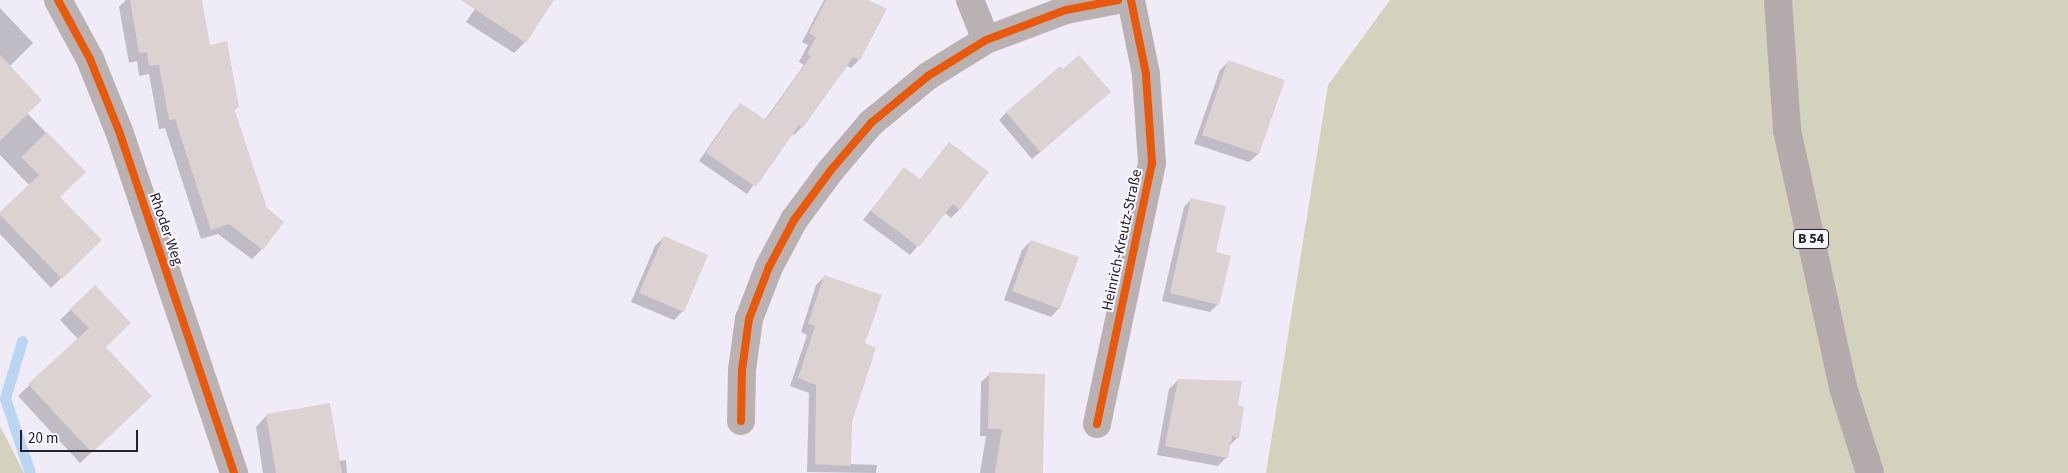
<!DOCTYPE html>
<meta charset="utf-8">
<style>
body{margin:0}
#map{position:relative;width:2068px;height:473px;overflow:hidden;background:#f0ecf7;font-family:"Source Sans 3",sans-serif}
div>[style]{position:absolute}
.green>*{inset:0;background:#d2d2bd}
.shadow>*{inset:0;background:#0003}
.stream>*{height:11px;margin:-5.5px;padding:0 5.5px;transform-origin:5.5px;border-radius:5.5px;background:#bbd4f2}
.building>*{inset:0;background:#dcd2d1}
.minor>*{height:28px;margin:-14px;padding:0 14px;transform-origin:14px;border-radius:14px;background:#bab1b3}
.major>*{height:28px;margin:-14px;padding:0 14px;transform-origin:14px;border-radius:14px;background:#b4aaac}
.cycleway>*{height:8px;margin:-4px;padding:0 4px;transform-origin:4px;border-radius:4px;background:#e8590c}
span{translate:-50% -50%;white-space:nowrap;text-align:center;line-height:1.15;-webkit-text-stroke:4px #f9f7fe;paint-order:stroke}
.shield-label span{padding:1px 4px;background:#f9f7fe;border:1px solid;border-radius:4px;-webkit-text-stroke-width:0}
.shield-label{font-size:14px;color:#25212d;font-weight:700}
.street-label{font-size:15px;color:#25212d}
.scale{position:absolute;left:20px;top:430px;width:118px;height:22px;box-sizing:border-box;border:2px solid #25212d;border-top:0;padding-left:6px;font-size:15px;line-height:18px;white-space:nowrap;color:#25212d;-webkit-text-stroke:4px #f9f7fe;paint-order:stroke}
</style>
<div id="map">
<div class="green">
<div style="clip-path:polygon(1390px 0,2068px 0,2068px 473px,1266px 473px,1328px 85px)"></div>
<div style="clip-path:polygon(0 426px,24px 473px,0 473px)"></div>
</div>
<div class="shadow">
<div style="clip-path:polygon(126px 0,201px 0,209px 46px,238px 107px,233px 111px,262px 249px,252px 259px,218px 234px,201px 239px,165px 128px,159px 129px,149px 74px,139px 76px,137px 61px,129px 63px,119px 7px)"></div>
<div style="clip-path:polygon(481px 0,552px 0,525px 42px,514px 53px,466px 22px)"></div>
<div style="clip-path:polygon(824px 0,866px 0,885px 10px,859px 60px,851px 68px,847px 66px,802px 127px,794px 135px,791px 134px,747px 194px,699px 161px,733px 112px,741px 104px,764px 121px,804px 65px,799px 62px,808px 45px,802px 42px)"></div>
<div style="clip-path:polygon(0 8px,33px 43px,9px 67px,27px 113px,84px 172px,59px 197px,100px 240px,51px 288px,0 234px,0 214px,30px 186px,0 155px)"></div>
<div style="clip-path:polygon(1228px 62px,1258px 154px,1249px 162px,1194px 144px,1220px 70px)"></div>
<div style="clip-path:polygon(1102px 99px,1032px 159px,999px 120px,1007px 112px)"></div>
<div style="clip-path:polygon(950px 143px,960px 209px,951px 218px,945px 213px,910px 255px,863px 220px,904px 169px,919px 180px)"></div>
<div style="clip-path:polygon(1191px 199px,1214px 253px,1218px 304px,1210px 312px,1162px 301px,1184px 207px)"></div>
<div style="clip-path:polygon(664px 237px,683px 311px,674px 320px,631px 302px,655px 246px)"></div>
<div style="clip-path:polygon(1031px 241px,1059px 308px,1051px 317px,1004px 300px,1022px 250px)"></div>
<div style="clip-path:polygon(824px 277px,863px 344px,850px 421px,850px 464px,877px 465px,876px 473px,807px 472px,809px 393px,790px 386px,807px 335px,801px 332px,816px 285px)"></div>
<div style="clip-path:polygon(94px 287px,129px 323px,105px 347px,140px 407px,80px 463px,18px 396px,78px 339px,60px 320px)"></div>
<div style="clip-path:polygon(990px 374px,1042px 473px,980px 473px,986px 436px,980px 436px,981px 382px)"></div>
<div style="clip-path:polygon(1178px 380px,1236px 406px,1238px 437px,1229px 446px,1227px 457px,1218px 466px,1157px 455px,1169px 389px)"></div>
<div style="clip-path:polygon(267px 415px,339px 461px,346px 460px,347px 473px,263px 473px,256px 427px)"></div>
</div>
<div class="stream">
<div style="left:22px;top:341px;width:59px;rotate:106.6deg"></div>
<div style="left:5px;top:398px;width:79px;rotate:71.6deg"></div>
</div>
<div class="building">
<div style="clip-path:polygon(130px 0,202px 0,210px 45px,227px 41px,239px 107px,234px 108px,267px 208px,284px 222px,263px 250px,229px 224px,211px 230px,175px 119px,169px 120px,159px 65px,149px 66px,147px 52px,139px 53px)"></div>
<div style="clip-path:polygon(461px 0,554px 0,526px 43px)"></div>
<div style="clip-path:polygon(826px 0,869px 0,887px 9px,860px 60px,853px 57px,803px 128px,799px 125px,756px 187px,706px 153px,740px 103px,766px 120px,811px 56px,807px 54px,816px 37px,809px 33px)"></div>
<div style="clip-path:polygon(0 55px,42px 100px,0 141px)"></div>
<div style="clip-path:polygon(1079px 55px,1111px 92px,1040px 152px,1006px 112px,1060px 66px,1063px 69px)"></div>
<div style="clip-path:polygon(1228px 60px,1285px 80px,1259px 154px,1202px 135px)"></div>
<div style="clip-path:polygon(47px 132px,86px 172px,60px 197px,102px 240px,62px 279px,0 215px,0 212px,39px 175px,21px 157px)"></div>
<div style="clip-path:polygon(949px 142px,989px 172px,960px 210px,953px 204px,919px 247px,871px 211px,904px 167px,920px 179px)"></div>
<div style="clip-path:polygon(1191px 198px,1226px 206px,1216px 252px,1231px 256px,1219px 305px,1170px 293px)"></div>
<div style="clip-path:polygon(664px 236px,708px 255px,684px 312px,639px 293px)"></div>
<div style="clip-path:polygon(1031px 240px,1079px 257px,1060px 309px,1012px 291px)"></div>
<div style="clip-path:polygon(824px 275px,882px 295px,865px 343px,876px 348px,852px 422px,851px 466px,815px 464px,816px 385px,798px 378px,815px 326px,808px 324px)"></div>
<div style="clip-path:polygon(95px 285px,131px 323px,106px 347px,101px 342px,152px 396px,92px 453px,28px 384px,89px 328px,70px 309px)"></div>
<div style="clip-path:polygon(989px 372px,1045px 374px,1043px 473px,995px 473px,1002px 429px,988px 429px)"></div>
<div style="clip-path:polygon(1178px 379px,1242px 381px,1238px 405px,1244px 407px,1239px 438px,1232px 436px,1228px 458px,1165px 446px)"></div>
<div style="clip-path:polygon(330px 403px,342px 473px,276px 473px,266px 414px)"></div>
</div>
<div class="minor">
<div style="left:58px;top:0;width:67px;rotate:61.5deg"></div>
<div style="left:90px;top:59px;width:78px;rotate:68.1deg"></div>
<div style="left:119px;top:131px;width:361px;rotate:71.4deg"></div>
<div style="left:970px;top:0;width:43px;rotate:68.2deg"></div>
<div style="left:741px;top:421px;width:51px;rotate:-88.9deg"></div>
<div style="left:742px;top:370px;width:51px;rotate:-82.2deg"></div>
<div style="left:749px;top:319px;width:56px;rotate:-69deg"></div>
<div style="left:769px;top:267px;width:53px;rotate:-62deg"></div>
<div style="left:794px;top:220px;width:62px;rotate:-53.5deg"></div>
<div style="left:831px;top:170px;width:62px;rotate:-49.6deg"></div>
<div style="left:871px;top:123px;width:74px;rotate:-39.5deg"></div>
<div style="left:928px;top:76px;width:68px;rotate:-31.8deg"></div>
<div style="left:986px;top:40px;width:85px;rotate:-20.6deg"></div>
<div style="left:1066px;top:10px;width:53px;rotate:-10.9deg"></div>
<div style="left:1097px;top:424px;width:267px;rotate:-78.1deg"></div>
<div style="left:1152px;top:163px;width:89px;rotate:-93.9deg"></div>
<div style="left:1146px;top:74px;width:76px;rotate:-101.5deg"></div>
</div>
<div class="major">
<div style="left:1778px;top:0;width:130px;rotate:86deg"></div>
<div style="left:1787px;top:130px;width:263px;rotate:77.7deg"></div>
<div style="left:1843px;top:387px;width:90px;rotate:72.6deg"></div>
</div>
<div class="cycleway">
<div style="left:58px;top:0;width:67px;rotate:61.5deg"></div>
<div style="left:90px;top:59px;width:78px;rotate:68.1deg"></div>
<div style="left:119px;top:131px;width:361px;rotate:71.4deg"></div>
<div style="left:741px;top:421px;width:51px;rotate:-88.9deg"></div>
<div style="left:742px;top:370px;width:51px;rotate:-82.2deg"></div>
<div style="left:749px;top:319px;width:56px;rotate:-69deg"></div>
<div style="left:769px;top:267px;width:53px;rotate:-62deg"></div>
<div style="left:794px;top:220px;width:62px;rotate:-53.5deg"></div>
<div style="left:831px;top:170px;width:62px;rotate:-49.6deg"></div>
<div style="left:871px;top:123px;width:74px;rotate:-39.5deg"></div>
<div style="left:928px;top:76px;width:68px;rotate:-31.8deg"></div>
<div style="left:986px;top:40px;width:85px;rotate:-20.6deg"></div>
<div style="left:1066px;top:10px;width:53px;rotate:-10.9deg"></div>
<div style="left:1097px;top:424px;width:267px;rotate:-78.1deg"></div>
<div style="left:1152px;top:163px;width:89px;rotate:-93.9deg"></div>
<div style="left:1146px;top:74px;width:76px;rotate:-101.5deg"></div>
</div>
<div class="shield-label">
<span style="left:1811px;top:239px">B 54</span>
</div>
<div class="street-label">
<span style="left:166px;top:229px;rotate:71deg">Rhoder Weg</span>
<span style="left:1122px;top:240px;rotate:-78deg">Heinrich-Kreutz-Straße</span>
</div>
<div class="scale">20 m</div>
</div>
